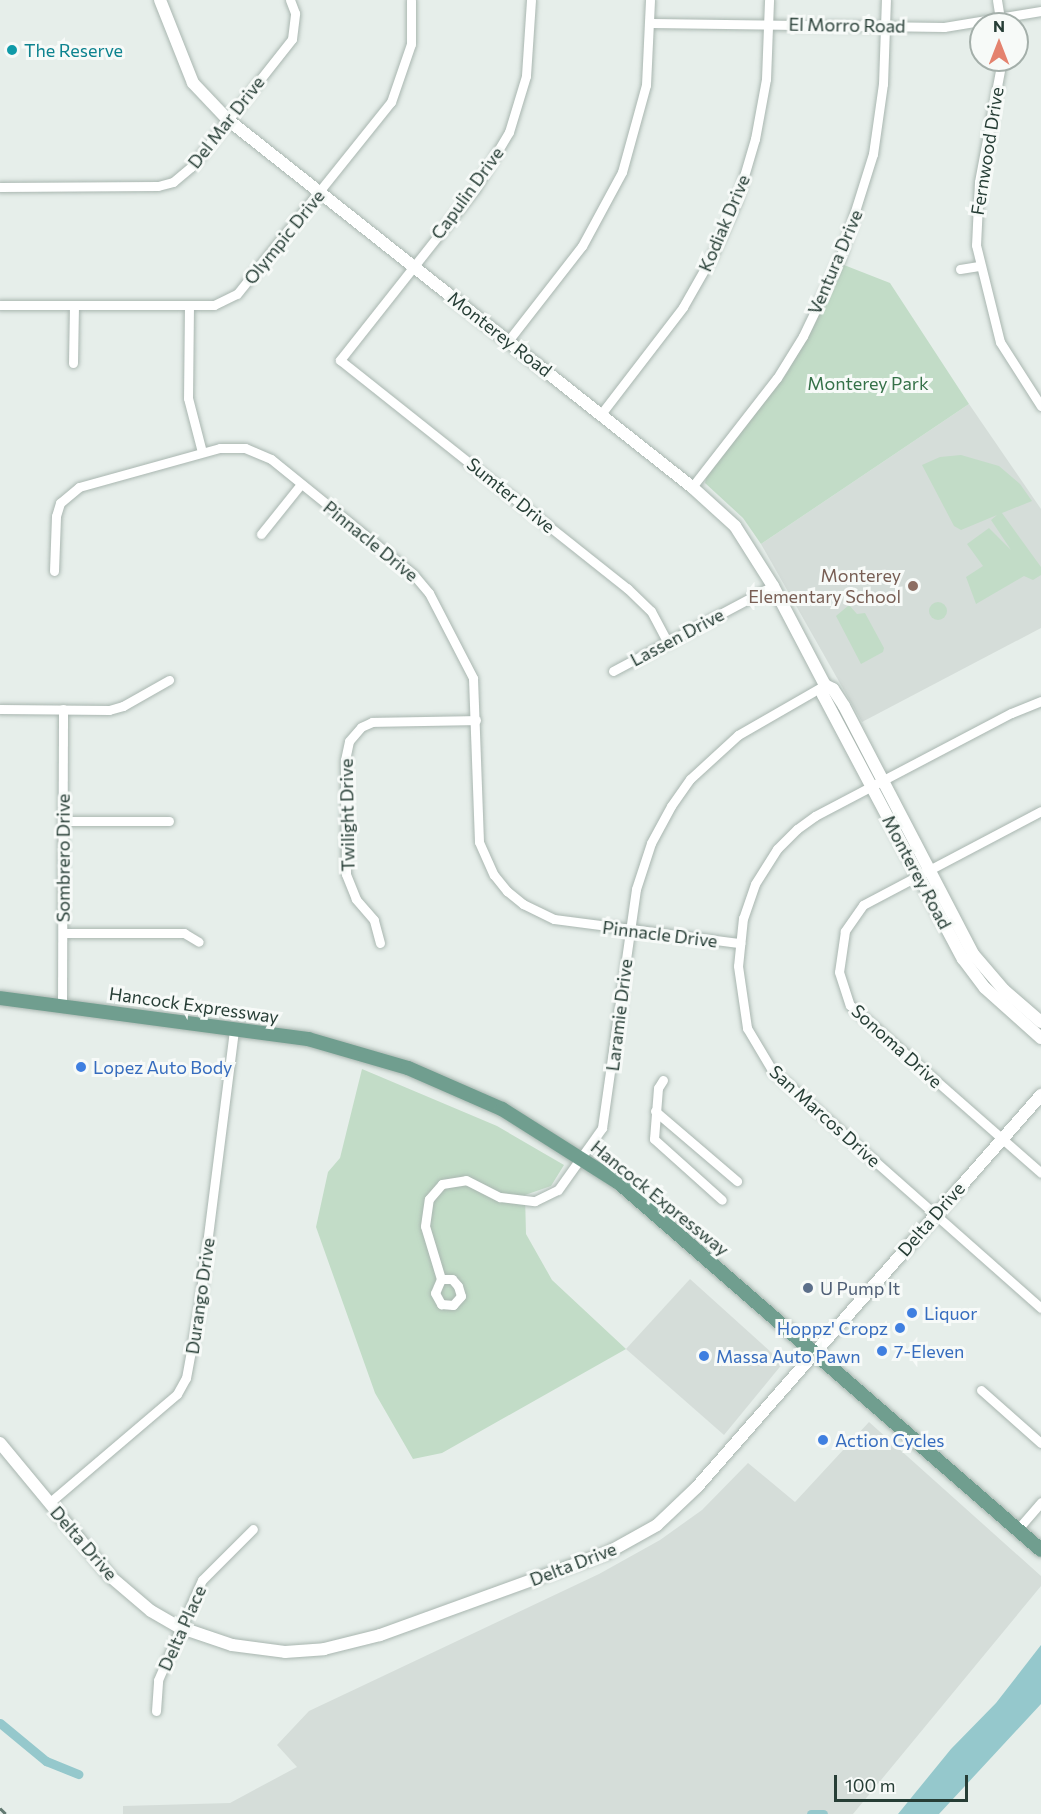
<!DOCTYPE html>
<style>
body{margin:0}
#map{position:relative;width:1041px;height:1814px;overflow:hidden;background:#e6eeea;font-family:Commissioner,sans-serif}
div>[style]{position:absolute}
.built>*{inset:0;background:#d5ddd9}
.green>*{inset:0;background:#c2dcc7}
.round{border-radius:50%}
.water>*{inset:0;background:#95c8cc}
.canal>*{height:9px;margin:-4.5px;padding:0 4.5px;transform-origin:4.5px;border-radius:4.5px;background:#95c8cc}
.roads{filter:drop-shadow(0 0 2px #a9b6b0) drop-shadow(0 0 2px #a9b6b0)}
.street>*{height:9px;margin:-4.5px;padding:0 4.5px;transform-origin:4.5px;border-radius:4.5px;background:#fff}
.secondary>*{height:12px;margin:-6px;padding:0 6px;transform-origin:6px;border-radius:6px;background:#fff}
.primary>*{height:14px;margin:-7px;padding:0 7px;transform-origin:7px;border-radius:7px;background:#709e8f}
.rail>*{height:3px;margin-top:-1.5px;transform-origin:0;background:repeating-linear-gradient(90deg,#627971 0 12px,transparent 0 18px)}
.dots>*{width:16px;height:16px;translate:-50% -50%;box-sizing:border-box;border:3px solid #f7faf8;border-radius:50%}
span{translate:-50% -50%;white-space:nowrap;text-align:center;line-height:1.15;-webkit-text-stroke:6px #f7faf8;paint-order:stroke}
.street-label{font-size:18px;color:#273e36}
.culture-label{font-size:18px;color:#0d838f}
.left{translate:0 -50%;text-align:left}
.park-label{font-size:18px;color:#357148}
.education-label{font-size:18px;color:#785e54}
.right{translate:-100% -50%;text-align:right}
.shop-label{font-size:18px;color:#366cbe}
.service-label{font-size:18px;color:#4e5e75}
.north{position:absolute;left:969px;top:12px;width:60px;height:60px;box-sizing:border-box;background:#f7faf8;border:2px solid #a4afaa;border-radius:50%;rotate:0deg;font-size:16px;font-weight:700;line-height:24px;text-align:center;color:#273e36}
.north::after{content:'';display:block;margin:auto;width:21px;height:27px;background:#e4826e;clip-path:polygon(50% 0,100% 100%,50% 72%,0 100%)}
.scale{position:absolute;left:834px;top:1775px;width:134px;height:27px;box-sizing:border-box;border:3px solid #273e36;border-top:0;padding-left:8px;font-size:18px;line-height:21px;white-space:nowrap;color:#273e36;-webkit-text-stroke:4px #f7faf8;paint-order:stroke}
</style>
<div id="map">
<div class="built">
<div style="clip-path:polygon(969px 404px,1041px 509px,1041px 628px,862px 722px,761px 544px)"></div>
<div style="clip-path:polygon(690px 1279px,783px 1363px,724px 1435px,626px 1349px)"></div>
<div style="clip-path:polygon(869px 1422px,1041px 1576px,1041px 1586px,853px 1814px,123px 1814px,123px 1806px,230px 1803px,297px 1767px,277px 1745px,309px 1711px,599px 1574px,660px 1540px,702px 1510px,748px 1463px,795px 1502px)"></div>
</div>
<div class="green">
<div style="clip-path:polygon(844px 265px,890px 283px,969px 404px,761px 544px,743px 518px,705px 483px,706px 478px,787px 373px)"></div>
<div style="clip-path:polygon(961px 455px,999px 466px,1020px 484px,1032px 501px,1002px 513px,1041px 567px,1041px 575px,1033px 580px,1024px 576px,976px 604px,966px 577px,983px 566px,967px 544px,989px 528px,1011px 550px,991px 520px,997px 515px,961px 530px,954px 526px,922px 465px,940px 457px)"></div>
<div class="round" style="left:929px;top:602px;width:18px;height:18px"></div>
<div style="clip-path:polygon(849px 605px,857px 614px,865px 613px,884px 648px,883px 652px,861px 664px,836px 616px)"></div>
<div style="clip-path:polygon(362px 1069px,497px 1126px,564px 1165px,551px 1186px,525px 1195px,526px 1234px,552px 1280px,626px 1349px,442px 1453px,413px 1459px,375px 1393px,316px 1227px,328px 1172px,340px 1158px)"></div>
</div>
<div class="water">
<div style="clip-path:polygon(1041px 1645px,1041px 1704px,939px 1814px,898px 1814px,951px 1749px,996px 1703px)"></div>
</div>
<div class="canal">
<div style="left:0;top:1723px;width:60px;rotate:39.6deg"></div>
<div style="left:46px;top:1761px;width:35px;rotate:22deg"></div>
<div style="left:811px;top:1814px;width:12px"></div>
</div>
<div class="roads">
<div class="street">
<div style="left:531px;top:0;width:76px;rotate:93.8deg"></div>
<div style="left:526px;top:76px;width:59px;rotate:106.9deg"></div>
<div style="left:509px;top:132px;width:66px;rotate:120.8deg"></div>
<div style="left:475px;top:189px;width:218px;rotate:128.3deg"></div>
<div style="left:340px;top:360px;width:367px;rotate:38.5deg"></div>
<div style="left:627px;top:588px;width:33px;rotate:44deg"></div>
<div style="left:651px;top:611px;width:36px;rotate:62deg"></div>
<div style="left:997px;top:0;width:24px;rotate:81deg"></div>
<div style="left:652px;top:23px;width:292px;rotate:0.8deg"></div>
<div style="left:944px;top:27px;width:98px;rotate:-9.4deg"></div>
<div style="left:1002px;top:60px;width:124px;rotate:100.7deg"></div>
<div style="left:979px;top:182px;width:63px;rotate:92.7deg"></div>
<div style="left:976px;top:245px;width:100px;rotate:76.1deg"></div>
<div style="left:1000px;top:342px;width:76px;rotate:57.4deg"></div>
<div style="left:0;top:187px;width:158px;rotate:-0.4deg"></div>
<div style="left:158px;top:186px;width:16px;rotate:-15deg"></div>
<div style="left:173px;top:182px;width:23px;rotate:-40deg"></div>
<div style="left:191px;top:167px;width:163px;rotate:-51.7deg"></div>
<div style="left:292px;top:39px;width:26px;rotate:-83deg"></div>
<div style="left:295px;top:13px;width:14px;rotate:-111deg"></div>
<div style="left:960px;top:269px;width:19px;rotate:-9deg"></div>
<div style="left:0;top:305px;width:214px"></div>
<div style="left:214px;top:305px;width:25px;rotate:-26deg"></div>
<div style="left:237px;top:294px;width:246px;rotate:-51.3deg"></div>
<div style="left:391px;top:102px;width:61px;rotate:-71deg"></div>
<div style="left:411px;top:44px;width:44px;rotate:-90deg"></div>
<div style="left:189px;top:305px;width:93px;rotate:90.6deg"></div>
<div style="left:188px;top:398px;width:56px;rotate:75.5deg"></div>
<div style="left:508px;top:341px;width:120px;rotate:-52.1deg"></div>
<div style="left:582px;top:246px;width:84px;rotate:-61.6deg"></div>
<div style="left:622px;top:172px;width:90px;rotate:-74.6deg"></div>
<div style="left:646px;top:85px;width:85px;rotate:-87.3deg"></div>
<div style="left:73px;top:363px;width:58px;rotate:-89deg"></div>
<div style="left:601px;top:414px;width:135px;rotate:-52.5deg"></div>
<div style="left:683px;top:307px;width:59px;rotate:-60.4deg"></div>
<div style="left:712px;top:256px;width:61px;rotate:-65.9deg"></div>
<div style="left:737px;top:200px;width:64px;rotate:-73.6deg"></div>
<div style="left:755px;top:139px;width:61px;rotate:-79.6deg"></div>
<div style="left:766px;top:79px;width:79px;rotate:-87.8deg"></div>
<div style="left:692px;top:487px;width:138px;rotate:-52.1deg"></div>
<div style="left:777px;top:378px;width:49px;rotate:-58.2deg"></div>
<div style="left:803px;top:336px;width:85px;rotate:-64.3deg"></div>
<div style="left:840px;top:259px;width:110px;rotate:-72.6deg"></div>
<div style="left:873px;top:154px;width:71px;rotate:-81.9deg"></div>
<div style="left:883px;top:84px;width:84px;rotate:-88deg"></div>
<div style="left:261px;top:534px;width:64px;rotate:-51.3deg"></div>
<div style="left:54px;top:571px;width:55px;rotate:-87.9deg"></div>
<div style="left:56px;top:516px;width:14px;rotate:-73deg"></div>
<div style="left:60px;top:503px;width:25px;rotate:-40deg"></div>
<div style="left:79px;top:487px;width:146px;rotate:-15.5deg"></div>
<div style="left:220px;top:448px;width:25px"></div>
<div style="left:245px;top:448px;width:28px;rotate:23deg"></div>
<div style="left:271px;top:459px;width:183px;rotate:39deg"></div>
<div style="left:413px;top:574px;width:25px;rotate:50deg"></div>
<div style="left:429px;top:593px;width:96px;rotate:62.6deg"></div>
<div style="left:473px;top:678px;width:164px;rotate:87.9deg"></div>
<div style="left:479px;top:842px;width:36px;rotate:66deg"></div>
<div style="left:494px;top:875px;width:21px;rotate:51deg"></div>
<div style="left:507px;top:891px;width:21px;rotate:39deg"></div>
<div style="left:523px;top:904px;width:34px;rotate:26deg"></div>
<div style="left:554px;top:919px;width:188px;rotate:7.4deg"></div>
<div style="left:613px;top:671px;width:181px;rotate:-28deg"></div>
<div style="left:1041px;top:701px;width:32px;rotate:158deg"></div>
<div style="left:1011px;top:713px;width:221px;rotate:152.3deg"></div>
<div style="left:815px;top:816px;width:22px;rotate:144deg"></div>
<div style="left:797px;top:829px;width:28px;rotate:135deg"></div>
<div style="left:777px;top:849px;width:41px;rotate:122.2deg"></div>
<div style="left:755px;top:884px;width:36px;rotate:109deg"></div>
<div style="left:743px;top:918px;width:48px;rotate:95.9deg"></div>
<div style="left:738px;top:966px;width:63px;rotate:81.7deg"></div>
<div style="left:747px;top:1028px;width:49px;rotate:59.2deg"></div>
<div style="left:772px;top:1070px;width:359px;rotate:41.5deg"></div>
<div style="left:0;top:709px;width:109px;rotate:0.5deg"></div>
<div style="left:109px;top:710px;width:15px;rotate:-16deg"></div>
<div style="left:123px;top:706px;width:53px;rotate:-29.5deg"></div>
<div style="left:1041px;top:811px;width:201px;rotate:152.2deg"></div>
<div style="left:863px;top:905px;width:32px;rotate:125deg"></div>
<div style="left:845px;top:931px;width:41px;rotate:98.3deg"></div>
<div style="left:839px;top:972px;width:35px;rotate:72deg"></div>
<div style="left:850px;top:1005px;width:254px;rotate:41.3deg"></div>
<div style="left:63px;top:821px;width:106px"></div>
<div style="left:63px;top:933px;width:121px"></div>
<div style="left:184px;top:933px;width:17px;rotate:31deg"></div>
<div style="left:380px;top:943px;width:24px;rotate:-105deg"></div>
<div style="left:374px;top:920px;width:28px;rotate:-131deg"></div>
<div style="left:356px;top:899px;width:27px;rotate:-112deg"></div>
<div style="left:346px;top:874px;width:114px;rotate:-90.5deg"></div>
<div style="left:345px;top:760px;width:19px;rotate:-78deg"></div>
<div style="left:349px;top:741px;width:18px;rotate:-49deg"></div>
<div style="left:361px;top:727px;width:12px;rotate:-24deg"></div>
<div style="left:372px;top:722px;width:104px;rotate:-1.1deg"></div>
<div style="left:62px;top:1006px;width:297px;rotate:-89.8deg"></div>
<div style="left:663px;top:1080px;width:9px;rotate:122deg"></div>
<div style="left:658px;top:1088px;width:51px;rotate:94.5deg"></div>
<div style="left:654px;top:1139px;width:91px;rotate:41.9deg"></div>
<div style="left:655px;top:1111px;width:108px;rotate:40.5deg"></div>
<div style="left:441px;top:1279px;width:15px;rotate:113deg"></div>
<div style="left:435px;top:1293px;width:13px;rotate:61deg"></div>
<div style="left:441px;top:1304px;width:12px;rotate:5deg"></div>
<div style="left:453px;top:1305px;width:12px;rotate:-48deg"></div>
<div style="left:461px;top:1296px;width:10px;rotate:-107deg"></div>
<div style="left:458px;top:1286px;width:9px;rotate:-131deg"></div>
<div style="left:452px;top:1279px;width:11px;rotate:180deg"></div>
<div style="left:441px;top:1279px;width:55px;rotate:-106.8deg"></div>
<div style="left:425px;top:1226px;width:27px;rotate:-82deg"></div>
<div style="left:429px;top:1199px;width:20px;rotate:-49deg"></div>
<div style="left:442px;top:1184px;width:24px;rotate:-9deg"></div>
<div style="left:466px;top:1180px;width:38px;rotate:27deg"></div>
<div style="left:500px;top:1197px;width:35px;rotate:7deg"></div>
<div style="left:535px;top:1201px;width:25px;rotate:-26deg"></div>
<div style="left:558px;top:1190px;width:76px;rotate:-54.6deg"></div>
<div style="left:602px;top:1128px;width:241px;rotate:-81.9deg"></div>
<div style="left:636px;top:889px;width:48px;rotate:-71.9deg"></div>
<div style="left:651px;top:843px;width:42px;rotate:-61.6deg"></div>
<div style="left:671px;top:806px;width:33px;rotate:-55deg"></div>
<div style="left:690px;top:779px;width:65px;rotate:-42.5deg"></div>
<div style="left:738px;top:735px;width:100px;rotate:-29.9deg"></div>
<div style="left:981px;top:1390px;width:80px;rotate:41.5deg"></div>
<div style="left:49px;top:1503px;width:168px;rotate:-40.4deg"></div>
<div style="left:177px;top:1394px;width:18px;rotate:-61deg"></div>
<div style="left:186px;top:1378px;width:72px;rotate:-79.6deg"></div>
<div style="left:199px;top:1307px;width:281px;rotate:-82.8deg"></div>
<div style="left:1017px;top:1530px;width:37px;rotate:-49deg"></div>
<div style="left:156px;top:1711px;width:31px;rotate:-86deg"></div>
<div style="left:158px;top:1680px;width:109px;rotate:-66.3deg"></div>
<div style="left:202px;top:1580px;width:72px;rotate:-45deg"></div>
</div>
<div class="secondary">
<div style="left:160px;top:0;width:89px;rotate:68.3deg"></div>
<div style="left:193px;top:83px;width:50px;rotate:46.6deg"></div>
<div style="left:227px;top:119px;width:593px;rotate:38.36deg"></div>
<div style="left:692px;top:487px;width:58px;rotate:42.2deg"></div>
<div style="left:735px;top:526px;width:71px;rotate:57.7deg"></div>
<div style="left:773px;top:586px;width:112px;rotate:62.3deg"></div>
<div style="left:825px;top:685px;width:10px;rotate:101deg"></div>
<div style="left:823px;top:695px;width:299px;rotate:62.1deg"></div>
<div style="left:963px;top:959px;width:36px;rotate:53deg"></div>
<div style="left:985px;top:988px;width:75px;rotate:41.8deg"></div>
<div style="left:825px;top:685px;width:9px;rotate:27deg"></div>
<div style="left:833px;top:689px;width:20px;rotate:57deg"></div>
<div style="left:844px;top:706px;width:280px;rotate:62.5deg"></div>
<div style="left:973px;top:954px;width:48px;rotate:49.3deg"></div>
<div style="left:1004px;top:990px;width:49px;rotate:40.9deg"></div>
<div style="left:0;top:1443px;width:174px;rotate:50.4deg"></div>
<div style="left:111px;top:1577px;width:52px;rotate:40.4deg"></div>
<div style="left:151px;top:1611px;width:32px;rotate:30deg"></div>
<div style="left:179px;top:1627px;width:56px;rotate:18.8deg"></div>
<div style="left:232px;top:1645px;width:53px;rotate:7.5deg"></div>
<div style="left:285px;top:1652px;width:39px;rotate:-4deg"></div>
<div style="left:324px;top:1649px;width:58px;rotate:-14deg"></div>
<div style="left:380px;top:1635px;width:241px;rotate:-19.9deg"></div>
<div style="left:607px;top:1553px;width:57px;rotate:-29.2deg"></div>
<div style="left:657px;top:1525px;width:55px;rotate:-43.5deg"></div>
<div style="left:697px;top:1487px;width:522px;rotate:-48.73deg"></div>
</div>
<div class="primary">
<div style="left:0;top:998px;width:311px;rotate:7.6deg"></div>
<div style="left:308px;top:1039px;width:104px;rotate:16.2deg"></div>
<div style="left:408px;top:1068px;width:103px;rotate:23.6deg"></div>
<div style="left:502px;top:1109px;width:138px;rotate:32.3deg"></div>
<div style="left:619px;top:1183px;width:559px;rotate:41.01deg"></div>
</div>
</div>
<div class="rail">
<div style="left:0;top:1808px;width:8px;rotate:45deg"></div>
</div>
<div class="dots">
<div style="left:12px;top:50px;background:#0f9aa8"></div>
<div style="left:913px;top:586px;background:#8d6e63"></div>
<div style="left:81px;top:1067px;background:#3f7fe0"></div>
<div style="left:808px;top:1288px;background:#5c6f8a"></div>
<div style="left:912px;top:1313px;background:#3f7fe0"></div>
<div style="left:900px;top:1328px;background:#3f7fe0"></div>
<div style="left:882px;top:1351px;background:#3f7fe0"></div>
<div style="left:704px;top:1356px;background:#3f7fe0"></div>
<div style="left:823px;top:1440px;background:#3f7fe0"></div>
</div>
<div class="street-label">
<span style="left:847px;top:25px;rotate:1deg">El Morro Road</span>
<span style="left:226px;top:122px;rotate:-52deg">Del Mar Drive</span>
<span style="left:987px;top:151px;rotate:-81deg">Fernwood Drive</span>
<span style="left:467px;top:193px;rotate:-54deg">Capulin Drive</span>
<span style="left:724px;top:223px;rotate:-67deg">Kodiak Drive</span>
<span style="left:284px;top:237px;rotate:-51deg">Olympic Drive</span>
<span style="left:835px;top:262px;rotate:-67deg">Ventura Drive</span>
<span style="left:500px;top:334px;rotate:38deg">Monterey Road</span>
<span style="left:511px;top:495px;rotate:39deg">Sumter Drive</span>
<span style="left:371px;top:541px;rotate:39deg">Pinnacle Drive</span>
<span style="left:677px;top:637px;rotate:-28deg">Lassen Drive</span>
<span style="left:347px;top:815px;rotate:-91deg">Twilight Drive</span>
<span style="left:63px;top:858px;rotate:-90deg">Sombrero Drive</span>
<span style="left:917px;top:872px;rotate:62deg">Monterey Road</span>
<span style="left:660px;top:934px;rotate:7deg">Pinnacle Drive</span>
<span style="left:194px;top:1005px;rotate:8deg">Hancock Expressway</span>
<span style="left:619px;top:1015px;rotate:-83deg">Laramie Drive</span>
<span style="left:897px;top:1046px;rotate:42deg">Sonoma Drive</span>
<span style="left:825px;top:1116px;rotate:42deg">San Marcos Drive</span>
<span style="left:660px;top:1198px;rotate:39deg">Hancock Expressway</span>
<span style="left:931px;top:1219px;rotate:-49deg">Delta Drive</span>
<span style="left:200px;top:1296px;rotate:-82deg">Durango Drive</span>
<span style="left:84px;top:1543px;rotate:49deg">Delta Drive</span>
<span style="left:573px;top:1564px;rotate:-21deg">Delta Drive</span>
<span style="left:182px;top:1628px;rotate:-66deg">Delta Place</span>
</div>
<div class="culture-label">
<span class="left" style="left:24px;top:50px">The Reserve</span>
</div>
<div class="park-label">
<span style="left:868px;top:383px">Monterey Park</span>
</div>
<div class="education-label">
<span class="right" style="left:901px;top:586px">Monterey<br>Elementary School</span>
</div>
<div class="shop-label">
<span class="left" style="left:93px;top:1067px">Lopez Auto Body</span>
<span class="left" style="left:924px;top:1313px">Liquor</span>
<span class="right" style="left:888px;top:1328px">Hoppz' Cropz</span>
<span class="left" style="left:894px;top:1351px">7-Eleven</span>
<span class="left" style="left:716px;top:1356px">Massa Auto Pawn</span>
<span class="left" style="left:835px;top:1440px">Action Cycles</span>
</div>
<div class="service-label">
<span class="left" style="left:820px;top:1288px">U Pump It</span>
</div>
<div class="north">N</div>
<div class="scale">100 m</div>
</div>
